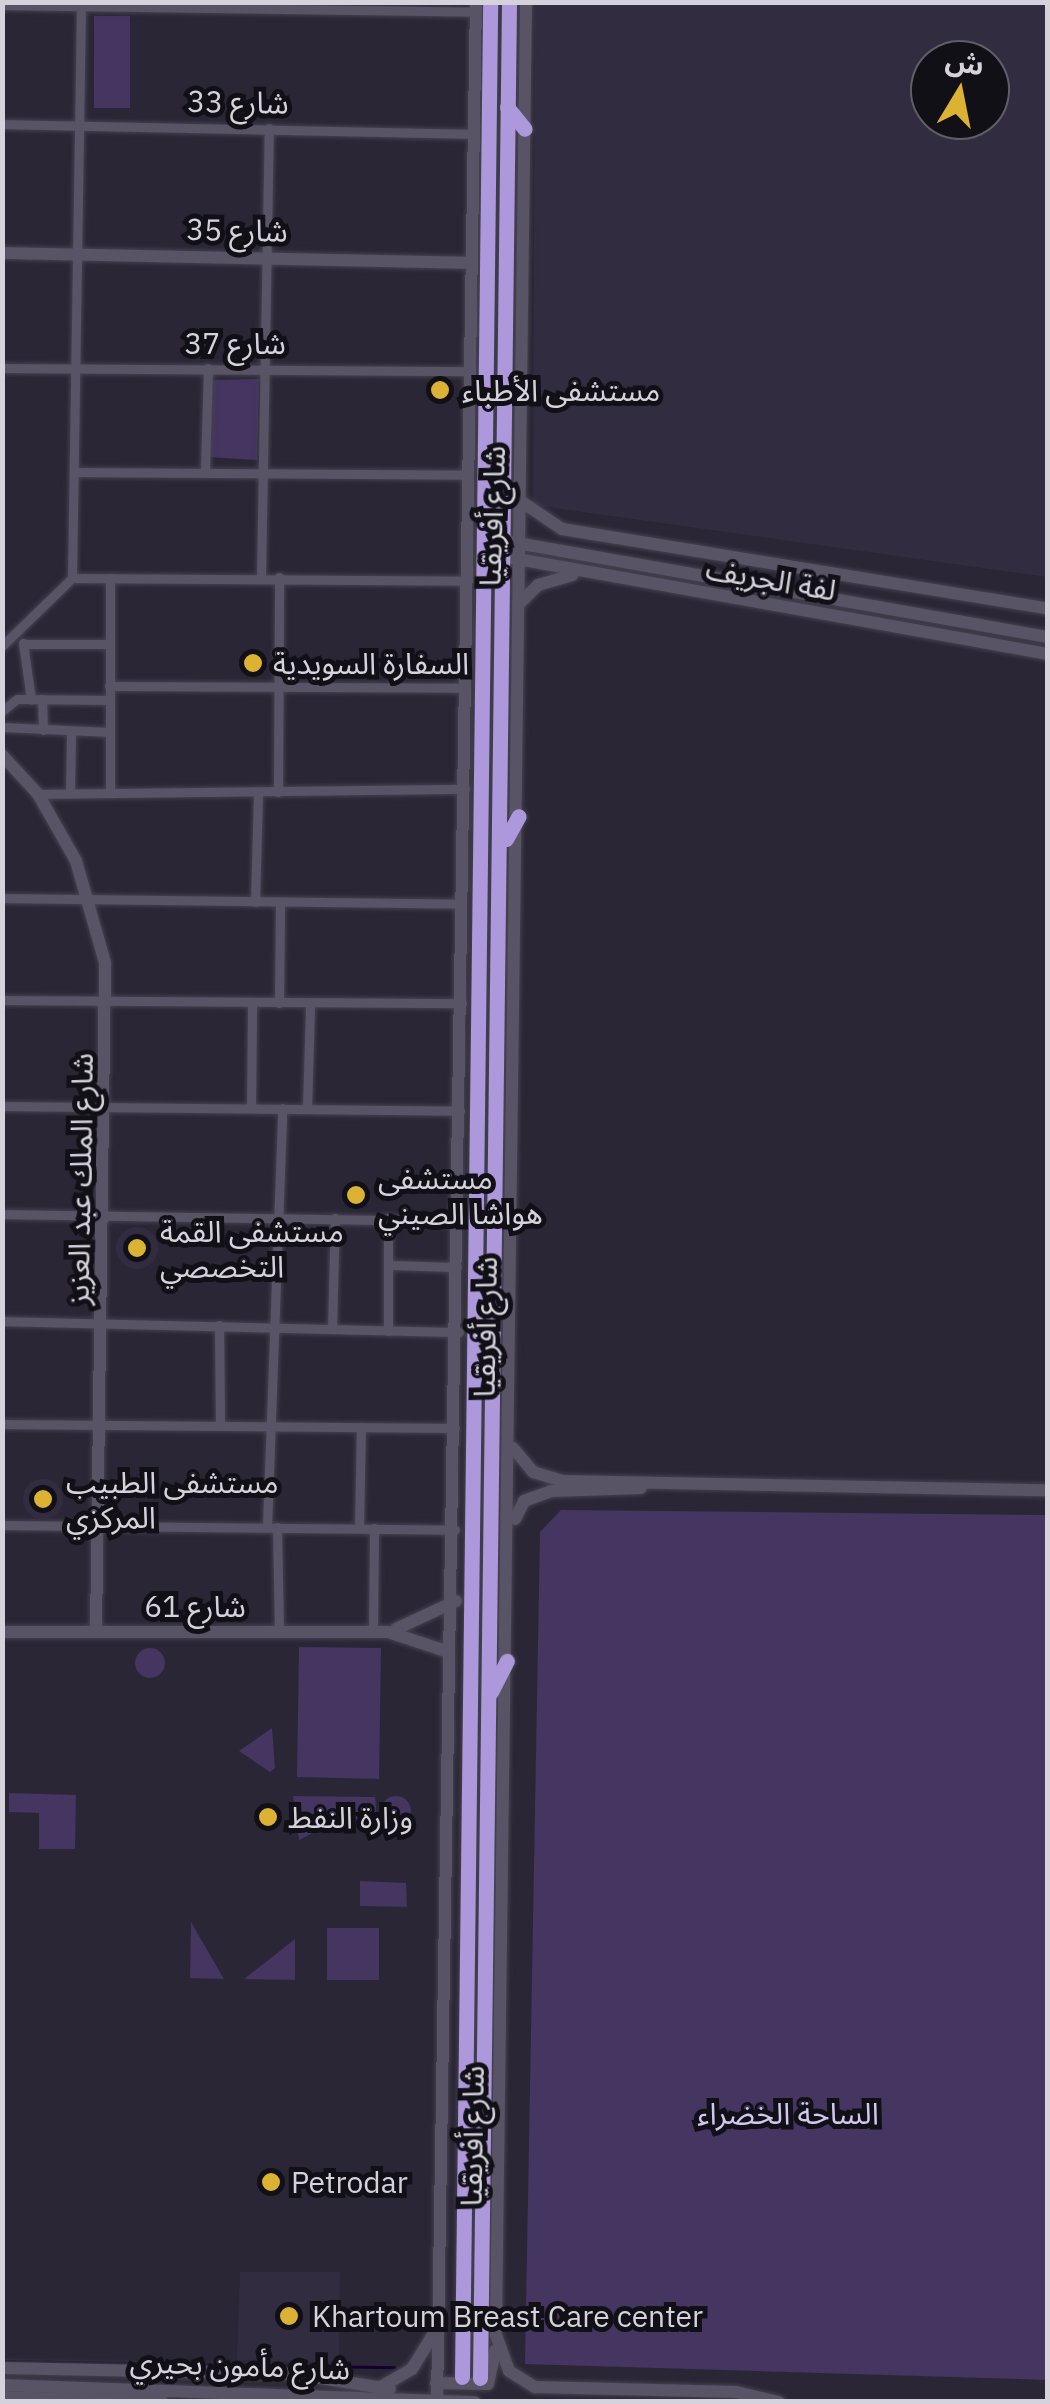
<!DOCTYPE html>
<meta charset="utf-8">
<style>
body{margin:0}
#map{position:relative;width:1050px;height:2404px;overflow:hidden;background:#2a2635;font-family:"IBM Plex Sans","Noto Sans Arabic",sans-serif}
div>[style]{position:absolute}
.built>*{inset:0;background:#322c41}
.round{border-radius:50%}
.green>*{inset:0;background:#443561}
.stream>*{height:2.5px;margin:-1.25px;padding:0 1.25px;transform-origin:1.25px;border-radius:1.25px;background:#14002e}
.roads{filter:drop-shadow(0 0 2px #45414f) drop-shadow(0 0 2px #45414f)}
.street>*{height:9px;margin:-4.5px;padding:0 4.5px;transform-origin:4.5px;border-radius:4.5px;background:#595465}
.secondary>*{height:12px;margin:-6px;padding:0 6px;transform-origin:6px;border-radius:6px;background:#595465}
.highway>*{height:15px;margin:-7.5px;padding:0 7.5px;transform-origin:7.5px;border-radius:7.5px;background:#ad98dc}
.dots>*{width:28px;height:28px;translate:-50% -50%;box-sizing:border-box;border:5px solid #121017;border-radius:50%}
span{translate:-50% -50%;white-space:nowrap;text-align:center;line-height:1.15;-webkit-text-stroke:10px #121017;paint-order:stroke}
.street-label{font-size:30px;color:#d5d2dc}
.poi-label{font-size:30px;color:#d5d2dc}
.left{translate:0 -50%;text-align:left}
.park-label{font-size:30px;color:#d2c7f0}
.frame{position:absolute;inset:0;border:5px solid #d5d2dc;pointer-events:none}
.north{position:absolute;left:910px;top:40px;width:100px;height:100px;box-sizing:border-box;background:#121017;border:2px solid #605e66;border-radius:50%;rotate:10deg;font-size:28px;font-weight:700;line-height:40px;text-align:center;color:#d5d2dc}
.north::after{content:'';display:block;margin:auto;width:35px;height:45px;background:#dbb233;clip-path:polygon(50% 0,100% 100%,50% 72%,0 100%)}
</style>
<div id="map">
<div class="built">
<div style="clip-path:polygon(evenodd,535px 3px,1047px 3px,1047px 577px,533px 505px,535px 3px,930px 60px,990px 60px,990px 120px,930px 120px,930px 60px)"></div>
<div class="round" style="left:116px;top:1227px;width:42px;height:42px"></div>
<div class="round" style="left:23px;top:1479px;width:40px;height:40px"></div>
<div style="clip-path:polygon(240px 2272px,340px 2272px,339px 2363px,237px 2360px)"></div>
</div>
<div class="green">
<div style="clip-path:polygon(94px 16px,130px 16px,130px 108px,94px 108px)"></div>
<div style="clip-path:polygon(259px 379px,257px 460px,208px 457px,209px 380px)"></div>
<div style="clip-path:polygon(561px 1510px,1047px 1515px,1047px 2380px,525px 2364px,540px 1532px)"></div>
<div style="clip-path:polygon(299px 1647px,381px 1648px,379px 1779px,297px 1777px)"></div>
<div class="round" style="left:135px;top:1648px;width:30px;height:30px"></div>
<div style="clip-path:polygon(272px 1728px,275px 1768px,270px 1772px,239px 1751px)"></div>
<div style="clip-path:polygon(9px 1793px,76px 1795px,75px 1849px,39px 1849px,39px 1813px,9px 1812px)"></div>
<div class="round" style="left:381px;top:1796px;width:30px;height:30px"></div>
<div style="clip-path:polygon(293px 1796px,375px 1797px,378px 1828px,334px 1822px,299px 1840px)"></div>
<div style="clip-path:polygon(360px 1881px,406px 1883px,407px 1907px,360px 1906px)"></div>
<div style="clip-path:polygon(191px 1922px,224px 1979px,190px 1978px)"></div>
<div style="clip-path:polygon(327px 1928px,379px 1928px,379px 1980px,327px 1980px)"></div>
<div style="clip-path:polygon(295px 1939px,295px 1980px,244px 1979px)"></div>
</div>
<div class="stream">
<div style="left:2px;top:2361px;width:392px;rotate:0.9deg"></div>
</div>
<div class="roads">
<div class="street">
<div style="left:2px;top:5px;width:474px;rotate:0.8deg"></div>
<div style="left:2px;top:124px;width:470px;rotate:1.2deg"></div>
<div style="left:2px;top:368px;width:467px;rotate:0.4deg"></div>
<div style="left:205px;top:470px;width:102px;rotate:-88.3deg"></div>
<div style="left:74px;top:472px;width:393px;rotate:0.4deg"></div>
<div style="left:261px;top:577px;width:449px;rotate:-89deg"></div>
<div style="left:72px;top:578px;width:395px;rotate:0.4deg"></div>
<div style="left:110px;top:578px;width:214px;rotate:90deg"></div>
<div style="left:23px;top:643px;width:57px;rotate:81.9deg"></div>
<div style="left:23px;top:644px;width:87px"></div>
<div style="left:2px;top:646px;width:98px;rotate:-44.2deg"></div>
<div style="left:72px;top:578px;width:572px;rotate:-89.1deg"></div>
<div style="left:109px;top:686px;width:356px;rotate:0.3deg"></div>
<div style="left:42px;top:699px;width:31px;rotate:88deg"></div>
<div style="left:2px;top:711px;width:19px;rotate:-39deg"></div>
<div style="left:17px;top:699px;width:93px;rotate:0.6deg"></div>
<div style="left:2px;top:727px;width:108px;rotate:2.7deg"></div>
<div style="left:70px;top:792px;width:60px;rotate:-89deg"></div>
<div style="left:278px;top:792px;width:215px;rotate:-89.7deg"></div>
<div style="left:38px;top:794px;width:427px;rotate:-0.7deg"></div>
<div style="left:2px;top:898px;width:460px;rotate:0.7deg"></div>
<div style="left:255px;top:902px;width:110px;rotate:-88.4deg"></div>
<div style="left:2px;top:1000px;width:460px;rotate:0.4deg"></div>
<div style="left:279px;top:1003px;width:101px;rotate:-89.4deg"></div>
<div style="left:2px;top:1106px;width:458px;rotate:0.6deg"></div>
<div style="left:251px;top:1108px;width:104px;rotate:-89.4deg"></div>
<div style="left:307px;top:1109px;width:104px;rotate:-88.3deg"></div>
<div style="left:2px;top:1214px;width:458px;rotate:0.9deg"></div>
<div style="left:388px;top:1265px;width:69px;rotate:1.7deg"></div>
<div style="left:2px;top:1321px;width:457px;rotate:1.4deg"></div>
<div style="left:219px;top:1325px;width:101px;rotate:89.4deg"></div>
<div style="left:332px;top:1329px;width:111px;rotate:-88.5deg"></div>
<div style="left:388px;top:1331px;width:113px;rotate:-90deg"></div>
<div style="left:2px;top:1424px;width:453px;rotate:0.5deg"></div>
<div style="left:2px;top:1525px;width:453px;rotate:0.6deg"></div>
<div style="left:267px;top:1527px;width:419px;rotate:-87.9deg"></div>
<div style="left:277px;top:1527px;width:103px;rotate:88.9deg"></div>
<div style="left:359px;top:1527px;width:100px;rotate:-88.9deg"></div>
<div style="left:373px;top:1631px;width:103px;rotate:-89.4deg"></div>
</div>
<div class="secondary">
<div style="left:526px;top:2px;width:2333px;rotate:90.74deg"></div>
<div style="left:496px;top:2335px;width:38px;rotate:70deg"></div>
<div style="left:509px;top:2371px;width:31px;rotate:32deg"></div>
<div style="left:535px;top:2387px;width:201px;rotate:1.4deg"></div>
<div style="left:736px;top:2392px;width:44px;rotate:13.1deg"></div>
<div style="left:2px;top:253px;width:468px;rotate:1.2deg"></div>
<div style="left:522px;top:502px;width:48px;rotate:34deg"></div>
<div style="left:562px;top:529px;width:493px;rotate:9.3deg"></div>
<div style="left:483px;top:537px;width:574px;rotate:10.04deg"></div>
<div style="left:512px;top:558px;width:545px;rotate:10.15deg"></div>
<div style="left:518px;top:605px;width:28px;rotate:-45deg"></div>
<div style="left:538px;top:585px;width:36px;rotate:-16deg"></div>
<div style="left:2px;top:755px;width:53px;rotate:47.3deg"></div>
<div style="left:38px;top:794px;width:77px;rotate:60.4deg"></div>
<div style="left:76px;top:861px;width:106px;rotate:74.1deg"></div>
<div style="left:105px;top:963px;width:668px;rotate:90.77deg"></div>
<div style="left:513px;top:1448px;width:31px;rotate:50deg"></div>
<div style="left:533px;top:1472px;width:30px;rotate:17deg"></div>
<div style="left:562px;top:1481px;width:486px;rotate:1.1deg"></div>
<div style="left:515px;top:1519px;width:20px;rotate:-63deg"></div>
<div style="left:524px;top:1501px;width:29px;rotate:-20deg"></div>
<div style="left:551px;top:1491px;width:90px;rotate:-1.9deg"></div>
<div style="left:396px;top:1629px;width:66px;rotate:-25deg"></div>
<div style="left:2px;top:1632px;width:386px"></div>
<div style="left:388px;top:1632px;width:64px;rotate:18.2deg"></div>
<div style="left:2px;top:2368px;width:292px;rotate:1.2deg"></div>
<div style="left:294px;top:2374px;width:97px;rotate:8.9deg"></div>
<div style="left:436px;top:2383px;width:52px;rotate:1.1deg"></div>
<div style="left:488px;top:2384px;width:34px;rotate:-78deg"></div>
<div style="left:2px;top:2385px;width:473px;rotate:2.1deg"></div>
<div style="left:379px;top:2388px;width:38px;rotate:-30deg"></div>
<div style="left:412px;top:2369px;width:42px;rotate:-58.6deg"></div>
<div style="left:2px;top:2397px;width:161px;rotate:1.8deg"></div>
<div style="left:437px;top:2402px;width:2400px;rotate:-89.07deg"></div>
</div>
<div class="highway">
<div style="left:507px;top:107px;width:28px;rotate:51deg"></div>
<div style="left:506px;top:839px;width:26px;rotate:-61deg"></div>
<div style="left:491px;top:1692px;width:35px;rotate:-63deg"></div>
<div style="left:462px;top:2377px;width:2375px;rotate:-89.32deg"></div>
<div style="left:480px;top:2378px;width:2376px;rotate:-89.3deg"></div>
</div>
</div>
<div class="dots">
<div style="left:440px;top:390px;background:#dbb233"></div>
<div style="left:253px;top:663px;background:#dbb233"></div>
<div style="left:356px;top:1195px;background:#dbb233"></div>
<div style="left:137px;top:1248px;background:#dbb233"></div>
<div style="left:43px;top:1499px;background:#dbb233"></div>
<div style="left:268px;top:1817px;background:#dbb233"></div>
<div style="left:271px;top:2182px;background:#dbb233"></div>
<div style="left:289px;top:2316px;background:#dbb233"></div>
</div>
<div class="street-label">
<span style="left:238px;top:102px;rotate:1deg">شارع 33</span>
<span style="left:237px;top:230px;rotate:1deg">شارع 35</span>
<span style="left:235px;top:343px">شارع 37</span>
<span style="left:492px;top:516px;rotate:-88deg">شارع أفريقيا</span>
<span style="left:771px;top:579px;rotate:10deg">لفة الجريف</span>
<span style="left:80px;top:1179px;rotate:-89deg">شارع الملك عبد العزيز</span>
<span style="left:485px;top:1327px;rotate:-89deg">شارع أفريقيا</span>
<span style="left:195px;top:1606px">شارع 61</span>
<span style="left:472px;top:2136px;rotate:-89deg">شارع أفريقيا</span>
<span style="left:240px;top:2365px;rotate:2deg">شارع مأمون بحيري</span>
</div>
<div class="poi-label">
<span class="left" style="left:462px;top:390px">مستشفی الأطباء</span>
<span class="left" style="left:273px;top:663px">السفارة السويدية</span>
<span class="left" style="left:378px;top:1195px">مستشفى<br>هواشا الصيني</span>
<span class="left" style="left:160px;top:1248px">مستشفى القمة<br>التخصصي</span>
<span class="left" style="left:66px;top:1499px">مستشفى الطبيب<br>المركزي</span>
<span class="left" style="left:288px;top:1817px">وزارة النفط</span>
<span class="left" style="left:291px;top:2182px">Petrodar</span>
<span class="left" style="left:312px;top:2316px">Khartoum Breast Care center</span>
</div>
<div class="park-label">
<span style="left:788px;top:2113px">الساحة الخضراء</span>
</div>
<div class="frame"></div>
<div class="north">ش</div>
</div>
